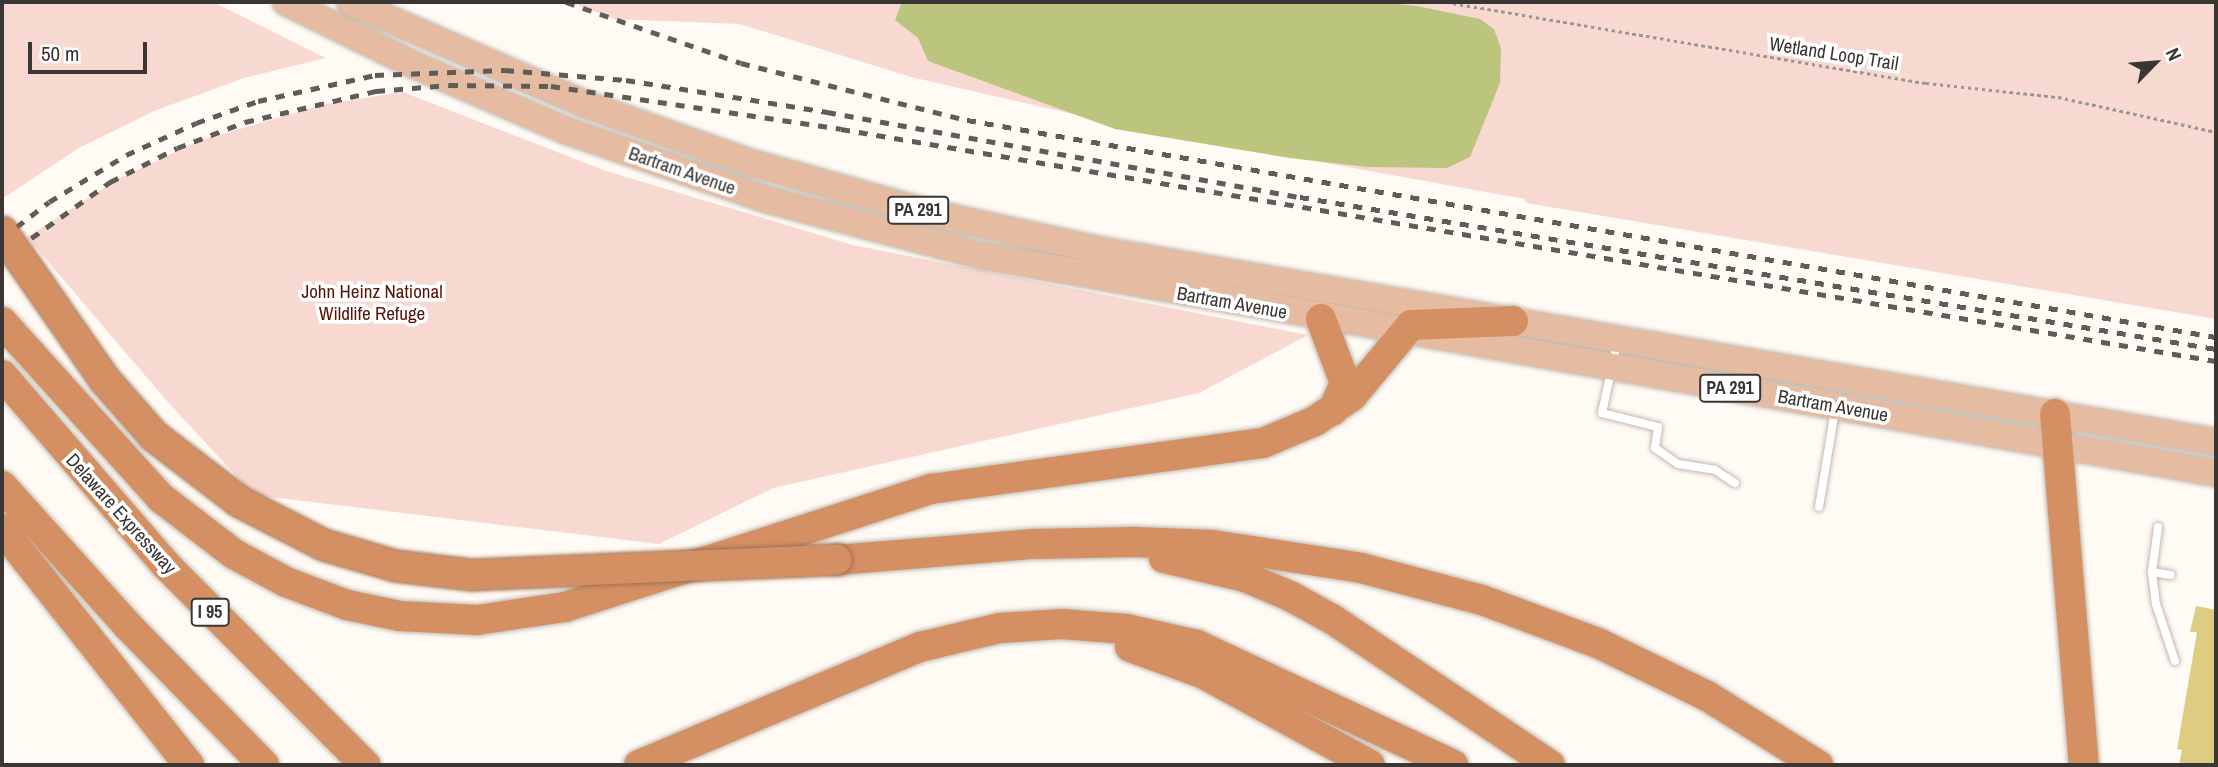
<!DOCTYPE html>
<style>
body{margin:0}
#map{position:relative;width:2218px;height:767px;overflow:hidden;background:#fffaf4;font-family:"Archivo Narrow",sans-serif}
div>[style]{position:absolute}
.green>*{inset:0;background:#f8d9d2}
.water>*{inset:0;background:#bbc57d}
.building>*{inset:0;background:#dfcc83}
.path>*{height:2.5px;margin-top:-1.25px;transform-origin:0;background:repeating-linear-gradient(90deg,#9a9692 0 3.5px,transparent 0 7px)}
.roads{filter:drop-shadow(0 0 2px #c0b9b0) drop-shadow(0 0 2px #c0b9b0)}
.lane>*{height:8px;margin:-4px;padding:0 4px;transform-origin:4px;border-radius:4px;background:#fff}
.primary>*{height:26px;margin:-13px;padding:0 13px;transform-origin:13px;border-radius:13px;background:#e5bca1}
.highway>*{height:30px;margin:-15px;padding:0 15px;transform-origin:15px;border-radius:15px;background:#d49062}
.rail>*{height:4.5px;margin-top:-2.25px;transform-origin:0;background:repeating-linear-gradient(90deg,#605d59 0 9px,transparent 0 18px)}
.bridges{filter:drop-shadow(0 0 2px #9e7052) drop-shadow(0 0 2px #9e7052)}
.highway-bridge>*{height:30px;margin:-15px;padding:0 15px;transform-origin:15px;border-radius:15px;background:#d49062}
span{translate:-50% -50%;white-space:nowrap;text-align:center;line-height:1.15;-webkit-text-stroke:7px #fff;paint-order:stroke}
.shield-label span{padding:2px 5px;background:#fff;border:2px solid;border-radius:5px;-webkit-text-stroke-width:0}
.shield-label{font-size:18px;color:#393633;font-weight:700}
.street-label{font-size:19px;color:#393633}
.park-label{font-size:19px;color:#571506}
.frame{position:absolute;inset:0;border:4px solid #393633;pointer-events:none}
.north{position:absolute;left:2120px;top:28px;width:70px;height:70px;-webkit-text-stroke:5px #fff;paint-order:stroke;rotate:65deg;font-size:19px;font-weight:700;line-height:28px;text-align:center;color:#393633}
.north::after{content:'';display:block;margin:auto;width:24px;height:32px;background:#393633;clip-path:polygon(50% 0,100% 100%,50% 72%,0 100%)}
.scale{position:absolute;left:28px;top:42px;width:119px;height:32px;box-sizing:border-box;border:4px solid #393633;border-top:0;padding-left:9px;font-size:21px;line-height:24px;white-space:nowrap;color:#393633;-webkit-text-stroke:5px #fff;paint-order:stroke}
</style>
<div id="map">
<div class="green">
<div style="clip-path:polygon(2px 2px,213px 2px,326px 58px,244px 78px,154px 111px,79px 148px,2px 199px)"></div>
<div style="clip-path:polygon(570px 2px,2216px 2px,2216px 319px,1526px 203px,1525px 199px,1138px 129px,911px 77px,740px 24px,614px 19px)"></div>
<div style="clip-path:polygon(403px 92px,606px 171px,853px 245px,1308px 335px,1199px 393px,773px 488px,659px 544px,254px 495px,166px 400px,27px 237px,118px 179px,201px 140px,326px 104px)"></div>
</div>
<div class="water">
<div style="clip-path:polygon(902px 2px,1374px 2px,1417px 6px,1480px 19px,1494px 29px,1501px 48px,1500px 83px,1470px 157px,1447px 168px,1367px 167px,1290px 158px,1115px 129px,928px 61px,918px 38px,895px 20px)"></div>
</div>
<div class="building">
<div style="clip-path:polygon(2196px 606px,2216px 610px,2216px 765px,2179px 765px,2182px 750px,2177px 749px,2197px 632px,2190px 632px)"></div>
</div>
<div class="path">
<div style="left:1446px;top:2px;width:487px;rotate:9.6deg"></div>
<div style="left:1926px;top:83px;width:133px;rotate:6.1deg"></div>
<div style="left:2058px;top:97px;width:162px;rotate:12.5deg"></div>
</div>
<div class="roads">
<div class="lane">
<div style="left:1617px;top:343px;width:72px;rotate:102.1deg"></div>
<div style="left:1602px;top:413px;width:58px;rotate:14deg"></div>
<div style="left:1658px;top:427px;width:21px;rotate:98deg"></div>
<div style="left:1655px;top:448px;width:28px;rotate:35deg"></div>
<div style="left:1678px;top:464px;width:37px;rotate:9deg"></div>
<div style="left:1715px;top:470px;width:24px;rotate:33deg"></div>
<div style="left:1819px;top:507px;width:98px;rotate:-80.6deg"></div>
<div style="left:2158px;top:527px;width:45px;rotate:97.6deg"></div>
<div style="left:2152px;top:572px;width:19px;rotate:9deg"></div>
<div style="left:2152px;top:572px;width:32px;rotate:83deg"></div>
<div style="left:2156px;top:604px;width:60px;rotate:71.6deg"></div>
</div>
<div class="primary">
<div style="left:286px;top:2px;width:140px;rotate:26.2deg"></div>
<div style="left:412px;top:64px;width:169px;rotate:23.4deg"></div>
<div style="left:567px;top:131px;width:213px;rotate:18.9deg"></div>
<div style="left:769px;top:200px;width:216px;rotate:14.7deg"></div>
<div style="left:978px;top:255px;width:1257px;rotate:9.99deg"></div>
<div style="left:350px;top:2px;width:256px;rotate:23.5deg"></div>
<div style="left:585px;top:104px;width:177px;rotate:19.5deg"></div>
<div style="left:752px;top:163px;width:181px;rotate:15.7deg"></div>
<div style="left:926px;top:212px;width:177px;rotate:12.4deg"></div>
<div style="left:1099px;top:250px;width:1133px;rotate:9.75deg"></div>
</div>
<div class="highway">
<div style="left:1321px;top:319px;width:68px;rotate:69.4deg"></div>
<div style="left:1345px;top:383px;width:30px;rotate:114deg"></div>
<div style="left:2px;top:322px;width:237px;rotate:47.9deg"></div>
<div style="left:161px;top:498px;width:92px;rotate:37.5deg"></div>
<div style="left:234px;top:554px;width:59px;rotate:28.3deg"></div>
<div style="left:286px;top:582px;width:65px;rotate:20.7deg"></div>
<div style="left:347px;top:605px;width:54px;rotate:11.7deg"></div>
<div style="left:400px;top:616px;width:77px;rotate:3deg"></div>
<div style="left:477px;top:620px;width:89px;rotate:-8.4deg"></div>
<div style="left:565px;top:607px;width:385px;rotate:-17.9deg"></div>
<div style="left:931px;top:489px;width:335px;rotate:-7.9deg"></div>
<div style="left:1263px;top:443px;width:56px;rotate:-22.9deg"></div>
<div style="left:1315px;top:421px;width:45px;rotate:-34deg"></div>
<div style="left:1352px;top:396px;width:92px;rotate:-50.3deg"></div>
<div style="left:1411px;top:325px;width:102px;rotate:-2.2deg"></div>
<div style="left:2px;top:375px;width:250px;rotate:49.2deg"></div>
<div style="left:165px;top:564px;width:284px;rotate:45.1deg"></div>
<div style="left:2055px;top:414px;width:352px;rotate:85.3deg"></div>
<div style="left:2px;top:486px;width:187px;rotate:48deg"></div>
<div style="left:127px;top:625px;width:196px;rotate:45.6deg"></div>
<div style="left:2px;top:529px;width:301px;rotate:51.6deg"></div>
<div style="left:1164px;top:558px;width:83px;rotate:13.2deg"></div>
<div style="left:1245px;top:577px;width:49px;rotate:22.9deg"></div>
<div style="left:1290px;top:596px;width:48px;rotate:28.7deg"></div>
<div style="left:1332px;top:619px;width:262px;rotate:33.8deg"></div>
<div style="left:837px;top:560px;width:197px;rotate:-4.7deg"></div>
<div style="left:1033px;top:544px;width:101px;rotate:-1.1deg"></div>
<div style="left:1134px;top:542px;width:79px;rotate:2.2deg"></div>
<div style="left:1213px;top:545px;width:150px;rotate:8.8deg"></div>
<div style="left:1361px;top:568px;width:125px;rotate:14.8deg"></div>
<div style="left:1482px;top:600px;width:126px;rotate:20.4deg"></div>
<div style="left:1600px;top:644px;width:119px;rotate:25.9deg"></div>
<div style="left:1707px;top:696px;width:131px;rotate:31.9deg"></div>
<div style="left:1130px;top:647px;width:79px;rotate:20deg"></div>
<div style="left:1204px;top:674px;width:189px;rotate:28.7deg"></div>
<div style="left:639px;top:765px;width:305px;rotate:-22.8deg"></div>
<div style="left:920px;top:647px;width:82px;rotate:-13.4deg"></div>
<div style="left:1000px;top:628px;width:62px;rotate:-3.7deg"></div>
<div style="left:1062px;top:624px;width:64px;rotate:4.5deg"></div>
<div style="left:1126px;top:629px;width:73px;rotate:12.7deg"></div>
<div style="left:1197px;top:645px;width:283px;rotate:25.1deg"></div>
</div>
</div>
<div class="rail">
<div style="left:566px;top:2px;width:185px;rotate:19.2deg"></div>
<div style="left:741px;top:63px;width:233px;rotate:14.2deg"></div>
<div style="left:967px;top:120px;width:1268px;rotate:9.86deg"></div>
<div style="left:2px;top:238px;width:59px;rotate:-37.5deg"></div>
<div style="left:49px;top:202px;width:90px;rotate:-31.4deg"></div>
<div style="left:126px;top:155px;width:77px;rotate:-24.6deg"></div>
<div style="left:196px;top:123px;width:66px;rotate:-19.5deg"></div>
<div style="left:258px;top:101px;width:120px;rotate:-12.5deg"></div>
<div style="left:375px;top:75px;width:130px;rotate:-2.2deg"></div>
<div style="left:505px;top:70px;width:121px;rotate:4.7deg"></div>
<div style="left:626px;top:80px;width:204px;rotate:9deg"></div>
<div style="left:827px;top:112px;width:481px;rotate:10.2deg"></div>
<div style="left:1300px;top:197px;width:929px;rotate:9.42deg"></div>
<div style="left:2px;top:259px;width:133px;rotate:-35.5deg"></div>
<div style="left:110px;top:182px;width:75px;rotate:-26.9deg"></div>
<div style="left:177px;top:148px;width:73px;rotate:-20.9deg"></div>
<div style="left:245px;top:122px;width:135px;rotate:-13.3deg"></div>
<div style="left:376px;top:91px;width:73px;rotate:-4.7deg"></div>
<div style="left:449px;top:85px;width:102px;rotate:0.6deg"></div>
<div style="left:551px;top:86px;width:293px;rotate:8.4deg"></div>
<div style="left:841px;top:129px;width:1394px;rotate:9.58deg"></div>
</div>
<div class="bridges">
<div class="highway-bridge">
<div style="left:2px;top:232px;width:179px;rotate:55.2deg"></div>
<div style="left:104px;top:379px;width:76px;rotate:48.7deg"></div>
<div style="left:154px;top:436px;width:108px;rotate:37.5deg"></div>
<div style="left:240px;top:502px;width:94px;rotate:27.1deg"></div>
<div style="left:324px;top:545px;width:75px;rotate:16.3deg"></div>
<div style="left:396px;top:566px;width:77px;rotate:6.8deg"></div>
<div style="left:472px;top:575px;width:365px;rotate:-2.4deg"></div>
</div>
</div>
<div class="shield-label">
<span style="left:918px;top:210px">PA 291</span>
<span style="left:1730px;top:388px">PA 291</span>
<span style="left:210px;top:612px">I 95</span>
</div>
<div class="street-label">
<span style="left:1834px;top:54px;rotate:9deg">Wetland Loop Trail</span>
<span style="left:682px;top:171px;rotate:19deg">Bartram Avenue</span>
<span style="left:1232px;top:303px;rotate:10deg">Bartram Avenue</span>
<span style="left:1833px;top:406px;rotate:10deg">Bartram Avenue</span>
<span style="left:121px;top:514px;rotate:48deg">Delaware Expressway</span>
</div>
<div class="park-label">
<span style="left:372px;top:303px">John Heinz National<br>Wildlife Refuge</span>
</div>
<div class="frame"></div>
<div class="north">N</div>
<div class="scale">50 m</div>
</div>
